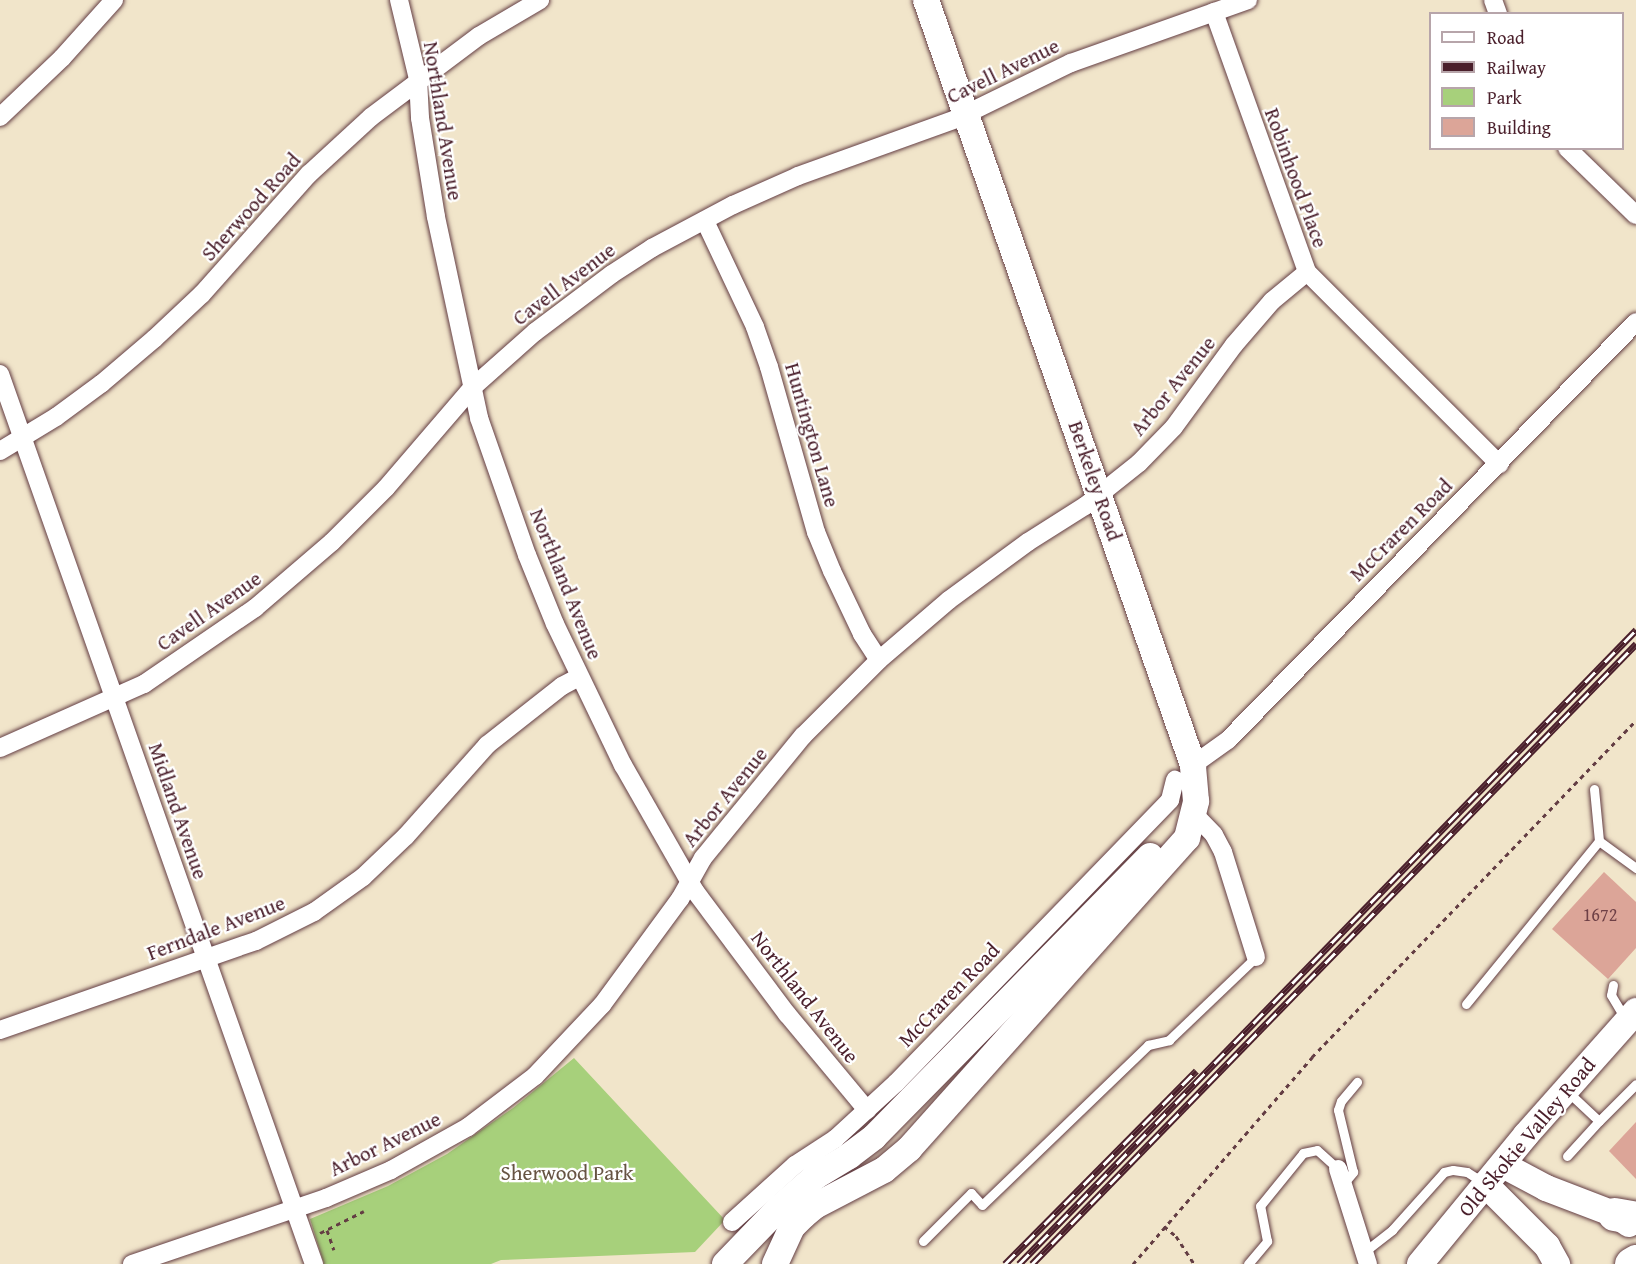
<!DOCTYPE html>
<style>
body{margin:0}
#map{position:relative;width:1636px;height:1264px;overflow:hidden;background:#f1e5ca;font-family:"Gentium Book Plus",serif}
div>[style]{position:absolute}
.green>*{inset:0;background:#a7d07b}
.building>*{inset:0;background:#dca598}
.path>*{height:3px;margin-top:-1.5px;transform-origin:0;background:repeating-linear-gradient(90deg,#633d43 0 4.5px,transparent 0 9px)}
.roads{filter:drop-shadow(0 0 2px #633d43) drop-shadow(0 0 2px #633d43)}
.lane>*{height:9px;margin:-4.5px;padding:0 4.5px;transform-origin:4.5px;border-radius:4.5px;background:#fff}
.street>*{height:18px;margin:-9px;padding:0 9px;transform-origin:9px;border-radius:9px;background:#fff}
.secondary>*{height:26px;margin:-13px;padding:0 13px;transform-origin:13px;border-radius:13px;background:#fff}
.highway>*{height:33px;margin:-16.5px;padding:0 16.5px;transform-origin:16.5px;border-radius:16.5px;background:#fff}
.rail>*{height:7px;margin-top:-3.5px;transform-origin:0;background:repeating-linear-gradient(90deg,#fff 0 14px,#4a1f2b 0 28px);box-sizing:border-box;border-block:2px solid #4a1f2b}
span{translate:-50% -50%;white-space:nowrap;text-align:center;line-height:1.15;-webkit-text-stroke:4.5px #fff;paint-order:stroke}
.number-label{font-size:18px;color:#6e4046}
.number-label span{-webkit-text-stroke-width:0}
.street-label{font-size:21px;color:#4a1f2b}
.park-label{font-size:21px;color:#665443}
.legend{position:absolute;left:1429px;top:12px;width:195px;height:138px;box-sizing:border-box;background:#fff;border:2px solid #b7a5aa;margin:0;padding:8px 10px;list-style:none;font-size:18px;color:#4a1f2b}
.legend li{display:flex;align-items:center;gap:12px;height:30px}
.legend b{width:30px;border:2px solid #b7a5aa}
</style>
<div id="map">
<div class="green">
<div style="clip-path:polygon(574px 1058px,725px 1220px,695px 1252px,501px 1260px,491px 1264px,324px 1264px,310px 1219px,388px 1186px,447px 1154px,513px 1108px)"></div>
</div>
<div class="building">
<div style="clip-path:polygon(1604px 872px,1636px 902px,1636px 948px,1608px 979px,1552px 929px)"></div>
<div style="clip-path:polygon(1636px 1122px,1636px 1179px,1609px 1151px)"></div>
</div>
<div class="path">
<div style="left:1164px;top:1226px;width:16px;rotate:40deg"></div>
<div style="left:1176px;top:1236px;width:33px;rotate:57deg"></div>
<div style="left:327px;top:1230px;width:21px;rotate:71deg"></div>
<div style="left:320px;top:1233px;width:49px;rotate:-26.6deg"></div>
<div style="left:1133px;top:1264px;width:274px;rotate:-49.1deg"></div>
<div style="left:1312px;top:1057px;width:467px;rotate:-46.1deg"></div>
</div>
<div class="roads">
<div class="lane">
<div style="left:1594px;top:789px;width:52px;rotate:84.5deg"></div>
<div style="left:1613px;top:985px;width:10px;rotate:101deg"></div>
<div style="left:1611px;top:995px;width:29px;rotate:59deg"></div>
<div style="left:1466px;top:1004px;width:210px;rotate:-50.8deg"></div>
<div style="left:1599px;top:841px;width:46px;rotate:36.1deg"></div>
<div style="left:1568px;top:1092px;width:42px;rotate:43.1deg"></div>
<div style="left:1599px;top:1121px;width:52px;rotate:-45deg"></div>
<div style="left:1567px;top:1156px;width:47px;rotate:-47.6deg"></div>
<div style="left:1343px;top:1184px;width:16px;rotate:-50deg"></div>
<div style="left:1353px;top:1172px;width:64px;rotate:-103.6deg"></div>
<div style="left:1338px;top:1110px;width:9px;rotate:-72deg"></div>
<div style="left:1341px;top:1101px;width:25px;rotate:-50deg"></div>
<div style="left:923px;top:1241px;width:68px;rotate:-45deg"></div>
<div style="left:971px;top:1193px;width:16px;rotate:47deg"></div>
<div style="left:982px;top:1205px;width:231px;rotate:-43.9deg"></div>
<div style="left:1148px;top:1045px;width:22px;rotate:-13deg"></div>
<div style="left:1169px;top:1040px;width:120px;rotate:-43.7deg"></div>
<div style="left:1364px;top:1252px;width:36px;rotate:-38deg"></div>
<div style="left:1392px;top:1230px;width:78px;rotate:-48.1deg"></div>
<div style="left:1444px;top:1172px;width:9px;rotate:-13deg"></div>
<div style="left:1453px;top:1170px;width:14px;rotate:8deg"></div>
<div style="left:1467px;top:1172px;width:20px;rotate:33deg"></div>
<div style="left:1248px;top:1264px;width:30px;rotate:-50deg"></div>
<div style="left:1267px;top:1241px;width:36px;rotate:-101deg"></div>
<div style="left:1260px;top:1206px;width:68px;rotate:-50.9deg"></div>
<div style="left:1303px;top:1153px;width:14px;rotate:-12deg"></div>
<div style="left:1317px;top:1150px;width:28px;rotate:42deg"></div>
</div>
<div class="street">
<div style="left:399px;top:0;width:81px;rotate:76.5deg"></div>
<div style="left:418px;top:79px;width:39px;rotate:87deg"></div>
<div style="left:420px;top:118px;width:100px;rotate:80.8deg"></div>
<div style="left:436px;top:217px;width:206px;rotate:77.9deg"></div>
<div style="left:479px;top:418px;width:145px;rotate:70.7deg"></div>
<div style="left:527px;top:555px;width:74px;rotate:67.9deg"></div>
<div style="left:555px;top:624px;width:157px;rotate:64.3deg"></div>
<div style="left:623px;top:765px;width:145px;rotate:60.3deg"></div>
<div style="left:695px;top:891px;width:154px;rotate:53.2deg"></div>
<div style="left:787px;top:1014px;width:125px;rotate:50.2deg"></div>
<div style="left:1493px;top:0;width:15px;rotate:70deg"></div>
<div style="left:1214px;top:12px;width:276px;rotate:70.3deg"></div>
<div style="left:1307px;top:272px;width:272px;rotate:45deg"></div>
<div style="left:0;top:117px;width:86px;rotate:-43.6deg"></div>
<div style="left:62px;top:58px;width:78px;rotate:-48.1deg"></div>
<div style="left:1567px;top:148px;width:96px;rotate:44.2deg"></div>
<div style="left:705px;top:221px;width:117px;rotate:64.7deg"></div>
<div style="left:755px;top:327px;width:42px;rotate:70.7deg"></div>
<div style="left:769px;top:367px;width:172px;rotate:74.1deg"></div>
<div style="left:816px;top:532px;width:42px;rotate:67.7deg"></div>
<div style="left:832px;top:571px;width:70px;rotate:64.5deg"></div>
<div style="left:862px;top:634px;width:31px;rotate:57deg"></div>
<div style="left:0;top:374px;width:944px;rotate:70.57deg"></div>
<div style="left:0;top:451px;width:66px;rotate:-31.3deg"></div>
<div style="left:56px;top:417px;width:56px;rotate:-36.3deg"></div>
<div style="left:101px;top:384px;width:70px;rotate:-40.3deg"></div>
<div style="left:154px;top:339px;width:66px;rotate:-43.2deg"></div>
<div style="left:202px;top:294px;width:161px;rotate:-48.3deg"></div>
<div style="left:309px;top:174px;width:84px;rotate:-42.6deg"></div>
<div style="left:371px;top:117px;width:135px;rotate:-36.9deg"></div>
<div style="left:479px;top:36px;width:71px;rotate:-30.5deg"></div>
<div style="left:0;top:748px;width:158px;rotate:-24deg"></div>
<div style="left:144px;top:684px;width:135px;rotate:-34.4deg"></div>
<div style="left:255px;top:608px;width:101px;rotate:-40.6deg"></div>
<div style="left:332px;top:542px;width:76px;rotate:-45deg"></div>
<div style="left:386px;top:488px;width:133px;rotate:-49.3deg"></div>
<div style="left:473px;top:387px;width:83px;rotate:-41.6deg"></div>
<div style="left:535px;top:332px;width:96px;rotate:-37deg"></div>
<div style="left:612px;top:274px;width:48px;rotate:-33deg"></div>
<div style="left:652px;top:248px;width:92px;rotate:-28deg"></div>
<div style="left:733px;top:205px;width:71px;rotate:-24deg"></div>
<div style="left:798px;top:176px;width:168px;rotate:-19.8deg"></div>
<div style="left:956px;top:119px;width:128px;rotate:-26deg"></div>
<div style="left:1071px;top:63px;width:188px;rotate:-19.6deg"></div>
<div style="left:1193px;top:765px;width:43px;rotate:-35.5deg"></div>
<div style="left:1228px;top:740px;width:584px;rotate:-45.69deg"></div>
<div style="left:1193px;top:813px;width:30px;rotate:46deg"></div>
<div style="left:1214px;top:835px;width:19px;rotate:62deg"></div>
<div style="left:1223px;top:852px;width:110px;rotate:72.6deg"></div>
<div style="left:0;top:1030px;width:271px;rotate:-19.2deg"></div>
<div style="left:256px;top:941px;width:65px;rotate:-26.6deg"></div>
<div style="left:314px;top:912px;width:60px;rotate:-35.5deg"></div>
<div style="left:363px;top:877px;width:59px;rotate:-43.6deg"></div>
<div style="left:406px;top:836px;width:122px;rotate:-48.3deg"></div>
<div style="left:487px;top:745px;width:95px;rotate:-38.2deg"></div>
<div style="left:562px;top:686px;width:19px;rotate:-28deg"></div>
<div style="left:1338px;top:1169px;width:100px;rotate:72.5deg"></div>
<div style="left:732px;top:1222px;width:85px;rotate:-42.1deg"></div>
<div style="left:795px;top:1165px;width:48px;rotate:-33deg"></div>
<div style="left:835px;top:1139px;width:83px;rotate:-42.6deg"></div>
<div style="left:896px;top:1083px;width:394px;rotate:-45.9deg"></div>
<div style="left:1170px;top:800px;width:21px;rotate:-76deg"></div>
<div style="left:132px;top:1264px;width:205px;rotate:-18.8deg"></div>
<div style="left:326px;top:1198px;width:71px;rotate:-23.3deg"></div>
<div style="left:391px;top:1170px;width:88px;rotate:-29.2deg"></div>
<div style="left:468px;top:1127px;width:84px;rotate:-37.3deg"></div>
<div style="left:535px;top:1076px;width:98px;rotate:-46.7deg"></div>
<div style="left:602px;top:1005px;width:132px;rotate:-53.7deg"></div>
<div style="left:680px;top:899px;width:47px;rotate:-60.7deg"></div>
<div style="left:703px;top:858px;width:158px;rotate:-50.7deg"></div>
<div style="left:803px;top:736px;width:107px;rotate:-45deg"></div>
<div style="left:879px;top:660px;width:92px;rotate:-40.6deg"></div>
<div style="left:949px;top:600px;width:98px;rotate:-36.3deg"></div>
<div style="left:1028px;top:542px;width:67px;rotate:-32.3deg"></div>
<div style="left:1085px;top:506px;width:69px;rotate:-38.5deg"></div>
<div style="left:1139px;top:463px;width:50px;rotate:-45.8deg"></div>
<div style="left:1174px;top:427px;width:102px;rotate:-53.8deg"></div>
<div style="left:1234px;top:345px;width:58px;rotate:-49.2deg"></div>
<div style="left:1272px;top:301px;width:45px;rotate:-39.6deg"></div>
</div>
<div class="secondary">
<div style="left:1503px;top:1165px;width:49px;rotate:28.1deg"></div>
<div style="left:1546px;top:1188px;width:73px;rotate:20.9deg"></div>
<div style="left:1614px;top:1214px;width:18px;rotate:34deg"></div>
<div style="left:1485px;top:1184px;width:88px;rotate:45deg"></div>
<div style="left:1547px;top:1246px;width:21px;rotate:61deg"></div>
<div style="left:725px;top:1264px;width:78px;rotate:-46deg"></div>
<div style="left:779px;top:1208px;width:49px;rotate:-40.9deg"></div>
<div style="left:816px;top:1176px;width:39px;rotate:-31deg"></div>
<div style="left:849px;top:1156px;width:31px;rotate:-37deg"></div>
<div style="left:874px;top:1137px;width:394px;rotate:-45.5deg"></div>
<div style="left:775px;top:1264px;width:41px;rotate:-65.3deg"></div>
<div style="left:792px;top:1227px;width:16px;rotate:-45deg"></div>
<div style="left:803px;top:1216px;width:16px;rotate:-40deg"></div>
<div style="left:815px;top:1206px;width:78px;rotate:-27.6deg"></div>
<div style="left:884px;top:1170px;width:33px;rotate:-40deg"></div>
<div style="left:909px;top:1149px;width:417px;rotate:-48.2deg"></div>
<div style="left:1187px;top:838px;width:38px;rotate:-76deg"></div>
<div style="left:1196px;top:801px;width:36px;rotate:-95deg"></div>
<div style="left:1193px;top:765px;width:810px;rotate:-109.24deg"></div>
<div style="left:1420px;top:1264px;width:167px;rotate:-50.6deg"></div>
<div style="left:1526px;top:1135px;width:166px;rotate:-48.4deg"></div>
</div>
<div class="highway">
<div style="left:1614px;top:1214px;width:22px;rotate:10deg"></div>
<div style="left:1631px;top:1264px;width:6px;rotate:-31deg"></div>
</div>
</div>
<div class="rail">
<div style="left:1005px;top:1264px;width:272px;rotate:-45.3deg"></div>
<div style="left:1019px;top:1264px;width:885px;rotate:-45.78deg"></div>
<div style="left:1032px;top:1264px;width:866px;rotate:-45.75deg"></div>
</div>
<div class="number-label">
<span style="left:1600px;top:915px">1672</span>
</div>
<div class="street-label">
<span style="left:1003px;top:71px;rotate:-26deg">Cavell Avenue</span>
<span style="left:443px;top:121px;rotate:81deg">Northland Avenue</span>
<span style="left:1296px;top:178px;rotate:70deg">Robinhood Place</span>
<span style="left:251px;top:207px;rotate:-48deg">Sherwood Road</span>
<span style="left:564px;top:284px;rotate:-37deg">Cavell Avenue</span>
<span style="left:1173px;top:386px;rotate:-51deg">Arbor Avenue</span>
<span style="left:812px;top:435px;rotate:74deg">Huntington Lane</span>
<span style="left:1095px;top:481px;rotate:71deg">Berkeley Road</span>
<span style="left:1401px;top:530px;rotate:-45deg">McCraren Road</span>
<span style="left:566px;top:584px;rotate:68deg">Northland Avenue</span>
<span style="left:209px;top:611px;rotate:-35deg">Cavell Avenue</span>
<span style="left:725px;top:797px;rotate:-51deg">Arbor Avenue</span>
<span style="left:178px;top:811px;rotate:71deg">Midland Avenue</span>
<span style="left:216px;top:928px;rotate:-21deg">Ferndale Avenue</span>
<span style="left:949px;top:995px;rotate:-46deg">McCraren Road</span>
<span style="left:805px;top:997px;rotate:52deg">Northland Avenue</span>
<span style="left:1527px;top:1137px;rotate:-50deg">Old Skokie Valley Road</span>
<span style="left:385px;top:1144px;rotate:-26deg">Arbor Avenue</span>
</div>
<div class="park-label">
<span style="left:567px;top:1173px">Sherwood Park</span>
</div>
<ul class="legend">
<li><b style="height:8px;background:#fff"></b>Road</li>
<li><b style="height:8px;background:#4a1f2b"></b>Railway</li>
<li><b style="height:16px;background:#a7d07b"></b>Park</li>
<li><b style="height:16px;background:#dca598"></b>Building</li>
</ul>
</div>
